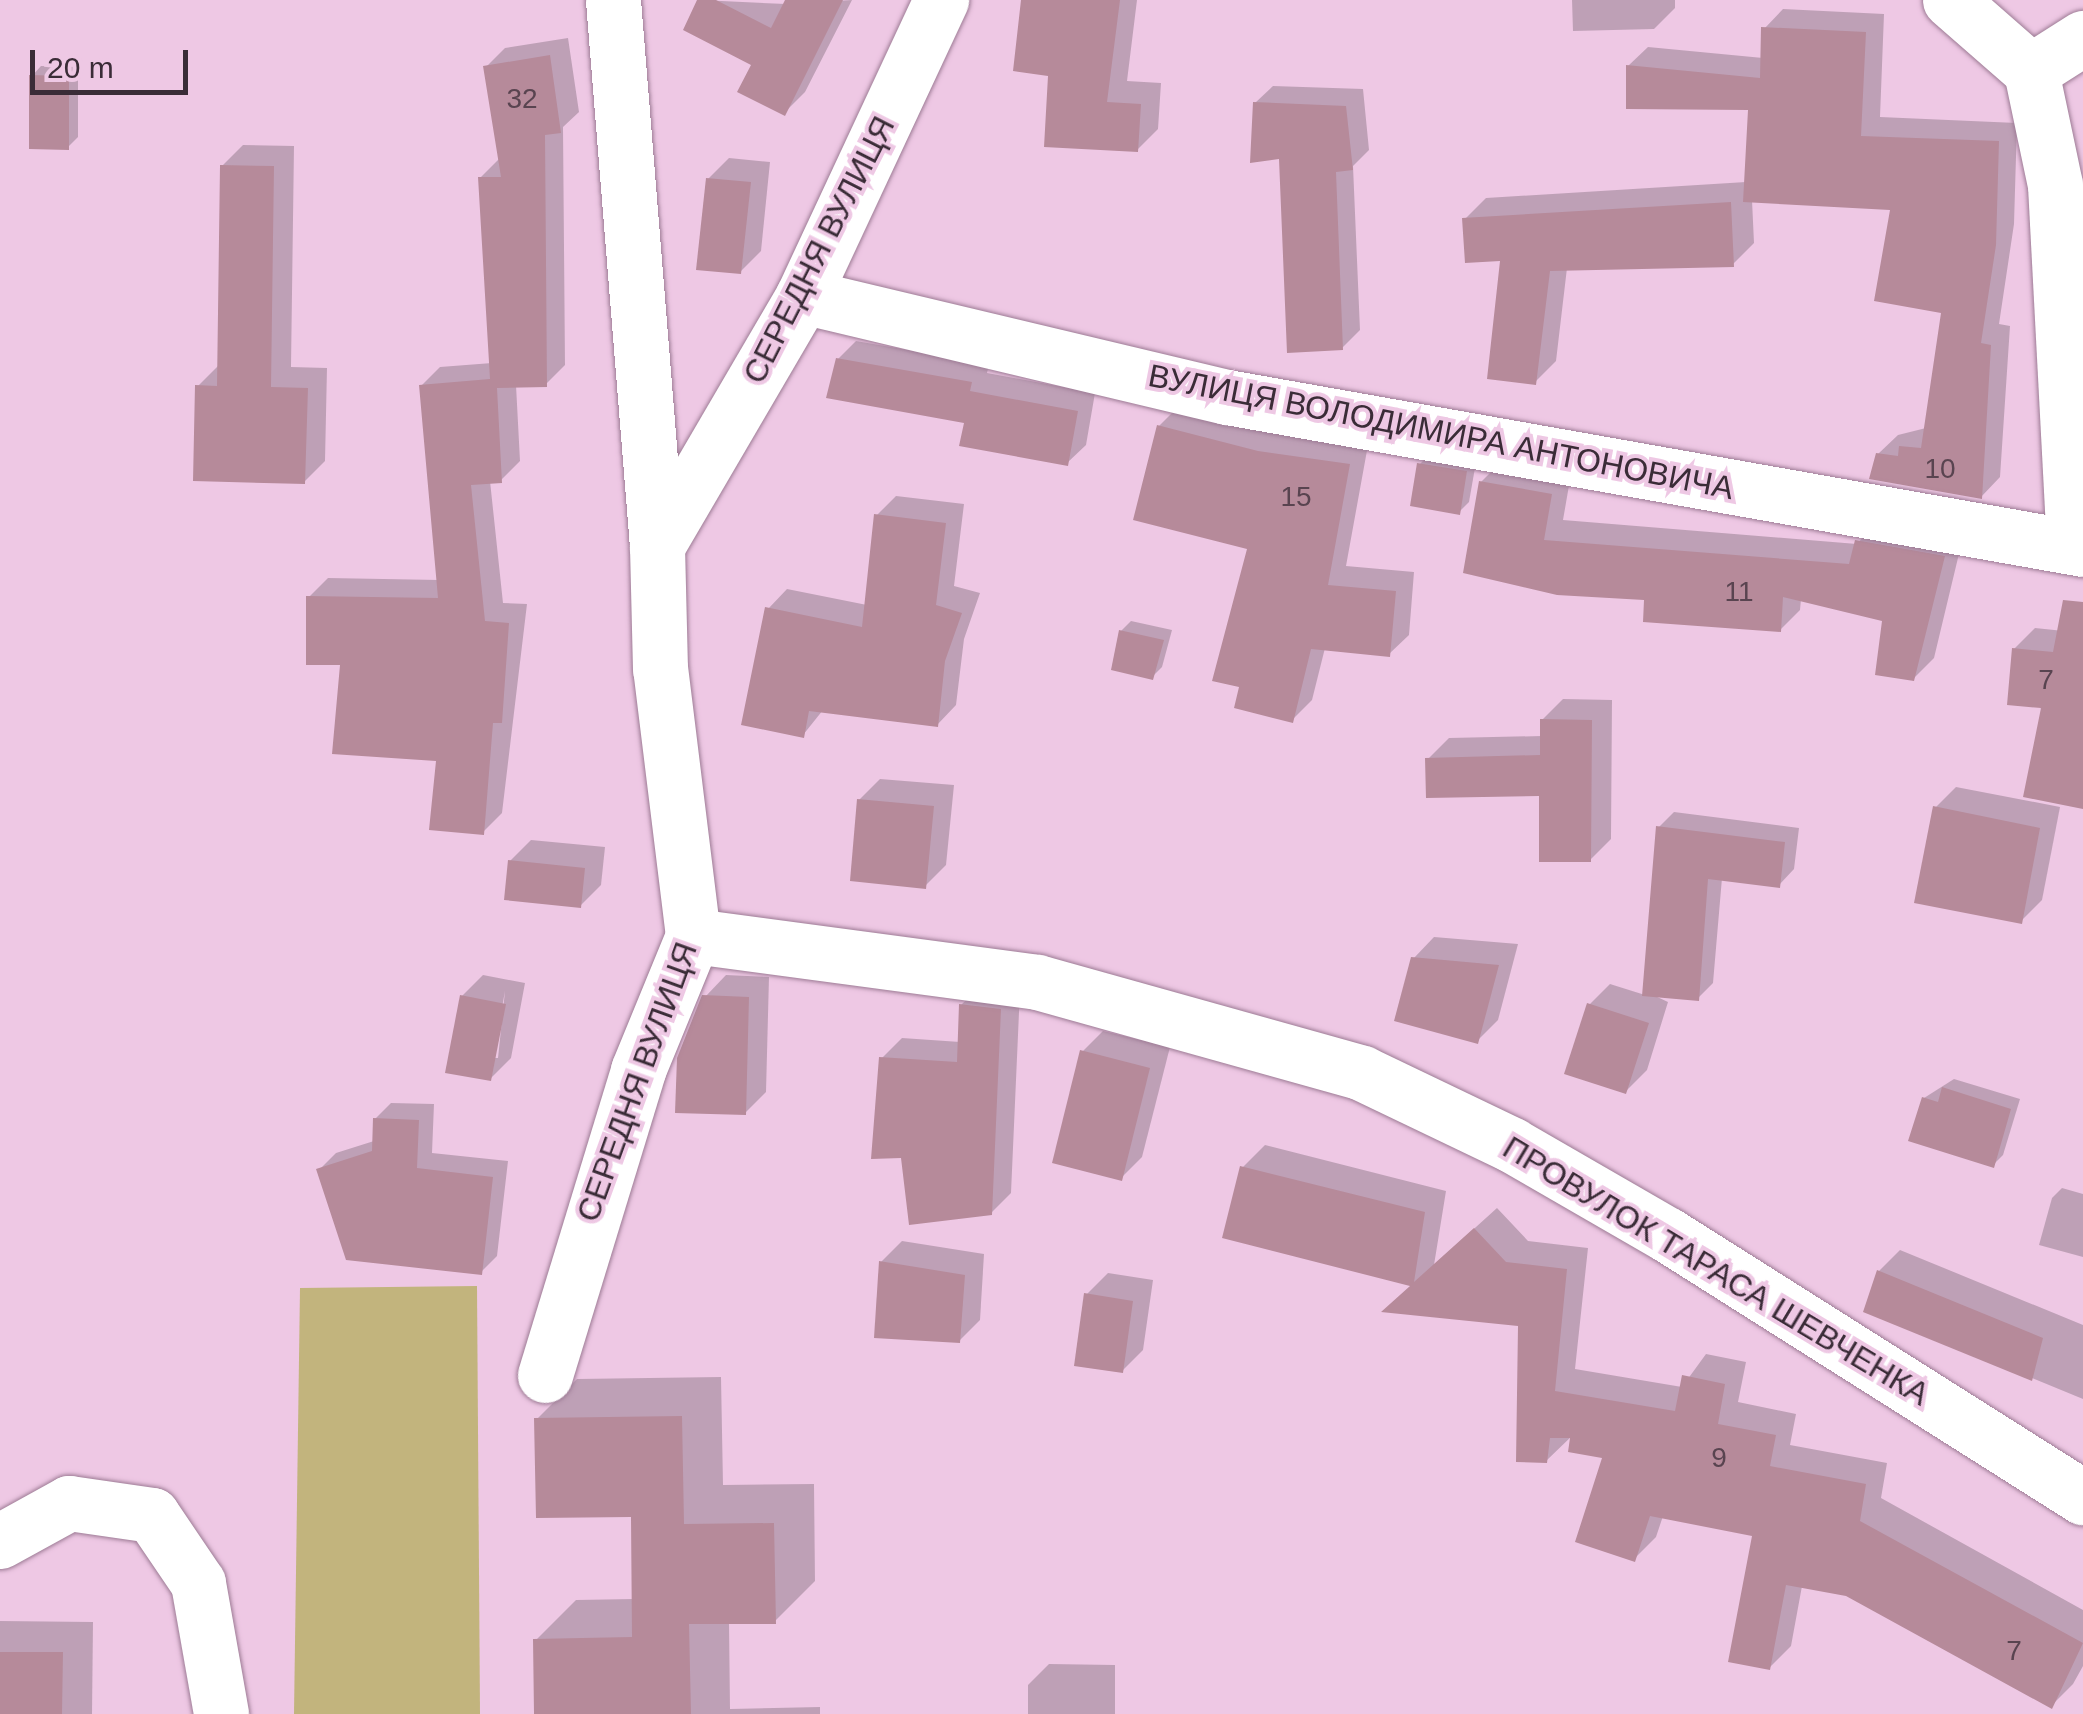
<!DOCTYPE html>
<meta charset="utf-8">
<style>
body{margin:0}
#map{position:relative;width:2083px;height:1714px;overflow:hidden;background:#eec8e4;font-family:Arial,sans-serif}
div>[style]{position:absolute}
.green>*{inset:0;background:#c2b47d}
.shadow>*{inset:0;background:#0003}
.building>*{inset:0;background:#b68a9a}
.roads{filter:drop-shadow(0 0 2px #9d7b95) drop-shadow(0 0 2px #9d7b95)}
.minor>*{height:55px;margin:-27.5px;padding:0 27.5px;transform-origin:27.5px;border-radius:27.5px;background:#fff}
span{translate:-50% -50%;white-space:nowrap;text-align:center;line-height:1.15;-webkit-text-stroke:8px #eec8e4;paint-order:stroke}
.number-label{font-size:28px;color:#594450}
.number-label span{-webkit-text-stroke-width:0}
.street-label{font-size:32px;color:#3a2c37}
.scale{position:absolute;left:30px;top:50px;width:158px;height:45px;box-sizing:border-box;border:5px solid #3a2c37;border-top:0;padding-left:12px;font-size:30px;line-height:35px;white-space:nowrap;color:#3a2c37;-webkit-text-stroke:8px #eec8e4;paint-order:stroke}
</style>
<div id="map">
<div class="green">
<div style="clip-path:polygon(477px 1286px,480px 1714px,294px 1714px,300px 1288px)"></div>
</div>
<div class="shadow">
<div style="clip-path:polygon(700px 0,786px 4px,852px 0,805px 92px,784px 113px,754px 63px)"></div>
<div style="clip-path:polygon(1024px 0,1137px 0,1127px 81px,1161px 83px,1158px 129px,1137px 150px,1051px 73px)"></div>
<div style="clip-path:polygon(1572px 0,1675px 0,1675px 8px,1654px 29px,1573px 31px)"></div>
<div style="clip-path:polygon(1783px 9px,1884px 14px,1880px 117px,2017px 123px,2014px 224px,1999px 324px,2010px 326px,2000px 477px,1981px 497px,1878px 454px,1898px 435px,1926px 428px,1944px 311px,1893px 208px,1752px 200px,1754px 243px,1733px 264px,1567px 268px,1556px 361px,1535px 382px,1503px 258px,1465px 219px,1486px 198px,1746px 182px,1750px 108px,1628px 66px,1648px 47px,1763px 58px,1764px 29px)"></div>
<div style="clip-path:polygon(568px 38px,579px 112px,563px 127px,565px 365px,546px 384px,516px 385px,520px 461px,501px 480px,490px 481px,503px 603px,527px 604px,502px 813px,483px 832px,439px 759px,342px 663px,309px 597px,328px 578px,439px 580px,421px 386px,440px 367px,492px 363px,480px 178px,500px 158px,486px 67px,505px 48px)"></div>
<div style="clip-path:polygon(41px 66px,78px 67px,78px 137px,68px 147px,31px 77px)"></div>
<div style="clip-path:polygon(1273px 86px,1363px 89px,1369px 150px,1353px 166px,1360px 330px,1342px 348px,1281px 157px,1255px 103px)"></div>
<div style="clip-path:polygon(243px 145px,294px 146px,291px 367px,327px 368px,325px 461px,304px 482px,198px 386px,220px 364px,222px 166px)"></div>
<div style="clip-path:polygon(729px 158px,770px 162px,761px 251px,740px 272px,708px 179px)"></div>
<div style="clip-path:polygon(856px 341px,989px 364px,987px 373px,1095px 393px,1086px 445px,1067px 463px,966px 421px,838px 359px)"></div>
<div style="clip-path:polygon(1179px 406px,1368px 445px,1346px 566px,1414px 572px,1409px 635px,1389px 654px,1325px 648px,1312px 700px,1292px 720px,1242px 685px,1250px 547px,1159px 426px)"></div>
<div style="clip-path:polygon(1430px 454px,1476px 462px,1469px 502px,1459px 512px,1420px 464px)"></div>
<div style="clip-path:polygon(1501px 462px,1571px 474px,1563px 520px,1857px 544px,1877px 521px,1963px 537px,1934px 658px,1914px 678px,1885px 619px,1801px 599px,1800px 610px,1780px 630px,1647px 597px,1557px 593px,1481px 482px)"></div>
<div style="clip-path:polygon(896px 496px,964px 504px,954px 586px,980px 593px,964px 639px,956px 705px,937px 725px,823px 710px,803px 735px,768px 609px,787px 589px,867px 605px,876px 516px)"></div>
<div style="clip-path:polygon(1131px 621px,1172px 630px,1162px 667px,1152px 677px,1121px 631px)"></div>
<div style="clip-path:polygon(2035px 628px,2083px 633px,2083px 802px,2014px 649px)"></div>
<div style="clip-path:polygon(1563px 699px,1612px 700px,1611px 839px,1590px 860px,1542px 794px,1428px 759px,1449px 738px,1542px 736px,1542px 720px)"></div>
<div style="clip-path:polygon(880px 779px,954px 785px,946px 865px,925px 886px,859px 800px)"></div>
<div style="clip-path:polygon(1956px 787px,2060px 807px,2042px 900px,2021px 921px,1935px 808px)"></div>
<div style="clip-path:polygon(1674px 812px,1799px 828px,1794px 869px,1779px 885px,1722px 878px,1713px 983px,1698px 998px,1653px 995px,1668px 1002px,1647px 1070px,1626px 1091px,1589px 1005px,1610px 984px,1645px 995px,1658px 828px)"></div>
<div style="clip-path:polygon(531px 840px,605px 847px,601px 885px,580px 906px,510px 861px)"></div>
<div style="clip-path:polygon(1434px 937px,1518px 944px,1498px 1020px,1477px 1041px,1413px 959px)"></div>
<div style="clip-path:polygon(evenodd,483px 975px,525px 983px,511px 1058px,490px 1079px,462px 996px,483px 975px,505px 991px,498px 1058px,493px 1058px,505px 991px)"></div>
<div style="clip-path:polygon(726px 975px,769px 977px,766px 1092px,745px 1113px,705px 997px)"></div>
<div style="clip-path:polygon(981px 986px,1020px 990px,1011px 1193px,991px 1213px,882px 1058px,902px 1038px,960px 1042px,961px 1005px)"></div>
<div style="clip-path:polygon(1103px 1031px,1170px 1047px,1142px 1157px,1121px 1178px,1082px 1052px)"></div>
<div style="clip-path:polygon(1954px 1079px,2020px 1099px,2003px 1155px,1993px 1165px,1924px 1098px)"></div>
<div style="clip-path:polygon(391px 1103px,434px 1104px,432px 1153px,508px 1161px,497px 1256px,481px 1272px,319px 1170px,336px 1153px,374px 1141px,375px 1119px)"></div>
<div style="clip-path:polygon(1265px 1145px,1446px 1191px,1434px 1265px,1497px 1208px,1528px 1241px,1588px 1248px,1575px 1369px,1682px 1387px,1706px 1354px,1746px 1362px,1738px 1402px,1796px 1414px,1790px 1445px,1887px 1463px,1881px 1498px,2083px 1610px,2083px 1666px,2073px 1684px,2051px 1706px,1847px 1594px,1802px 1586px,1791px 1646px,1769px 1668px,1754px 1534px,1663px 1516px,1656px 1537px,1634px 1559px,1605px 1456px,1574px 1434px,1546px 1461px,1521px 1324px,1414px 1284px,1243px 1167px)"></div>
<div style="clip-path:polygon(2062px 1188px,2083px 1194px,2083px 1257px,2039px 1245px,2052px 1198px)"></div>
<div style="clip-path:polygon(902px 1241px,984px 1254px,980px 1320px,959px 1341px,881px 1262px)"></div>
<div style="clip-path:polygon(1900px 1250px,2083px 1325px,2083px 1399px,1867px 1310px,1879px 1271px)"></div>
<div style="clip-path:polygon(1108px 1273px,1153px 1280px,1143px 1350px,1122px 1371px,1087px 1294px)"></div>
<div style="clip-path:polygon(721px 1377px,723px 1485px,814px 1484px,815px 1581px,775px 1621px,729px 1622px,730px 1709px,820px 1707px,820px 1714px,537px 1714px,536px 1640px,576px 1600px,634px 1599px,633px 1514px,537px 1419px,577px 1379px)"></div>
<div style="clip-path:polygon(0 1621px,93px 1622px,92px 1714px,0 1714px)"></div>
<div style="clip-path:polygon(1049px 1664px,1115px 1665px,1115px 1714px,1028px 1714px,1028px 1685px)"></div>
</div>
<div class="building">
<div style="clip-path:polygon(697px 0,716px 0,771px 28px,785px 0,843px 0,785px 116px,737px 92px,751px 65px,683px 30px)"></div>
<div style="clip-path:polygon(1021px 0,1120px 0,1107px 102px,1141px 104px,1138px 152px,1044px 147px,1048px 76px,1013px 71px)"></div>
<div style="clip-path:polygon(1761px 27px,1866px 32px,1861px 136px,1999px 141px,1996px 245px,1981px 343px,1991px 345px,1982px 499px,1869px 479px,1876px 453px,1898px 456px,1899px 446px,1921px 448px,1941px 313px,1874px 301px,1890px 210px,1743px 202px,1748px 110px,1626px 109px,1626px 65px,1760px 78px)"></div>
<div style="clip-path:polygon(550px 55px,561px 133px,545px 135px,547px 387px,497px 388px,502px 483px,471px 485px,485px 621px,509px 623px,502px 723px,493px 723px,484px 835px,429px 830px,436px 761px,332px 754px,340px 665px,306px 665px,306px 596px,438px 598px,419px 385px,490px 379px,478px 177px,501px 177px,483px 66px)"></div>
<div style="clip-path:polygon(29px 75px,69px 76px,69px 150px,29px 149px)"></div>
<div style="clip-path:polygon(1253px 102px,1346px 106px,1353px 170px,1336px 172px,1343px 350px,1287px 353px,1279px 159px,1250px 163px)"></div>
<div style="clip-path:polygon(220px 165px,274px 166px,271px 387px,308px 388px,305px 484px,193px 481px,195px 385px,217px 386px)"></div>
<div style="clip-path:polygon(706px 178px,751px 182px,741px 274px,696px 270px)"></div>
<div style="clip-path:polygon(1731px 202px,1734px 267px,1550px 271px,1536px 385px,1487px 379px,1500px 261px,1465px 263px,1462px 218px)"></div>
<div style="clip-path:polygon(836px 358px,972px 382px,970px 391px,1078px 411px,1068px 466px,959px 446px,964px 423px,826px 398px)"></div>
<div style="clip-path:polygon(1157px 425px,1258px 451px,1350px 464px,1328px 585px,1396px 591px,1390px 657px,1311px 649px,1293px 723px,1234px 708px,1239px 687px,1212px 681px,1247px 549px,1133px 520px)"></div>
<div style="clip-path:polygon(1417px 463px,1467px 471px,1460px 515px,1410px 506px)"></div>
<div style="clip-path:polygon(1479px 481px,1552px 494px,1544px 540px,1849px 564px,1855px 540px,1945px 556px,1914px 681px,1875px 675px,1882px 621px,1783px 597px,1781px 632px,1643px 622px,1644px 600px,1557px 595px,1463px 573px)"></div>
<div style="clip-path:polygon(874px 514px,946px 523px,936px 605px,962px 613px,945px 661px,938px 727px,809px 711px,804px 738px,741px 725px,765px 607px,862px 627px)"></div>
<div style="clip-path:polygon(2063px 600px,2083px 602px,2083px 809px,2023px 797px,2041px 708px,2007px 705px,2012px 648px,2053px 652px)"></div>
<div style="clip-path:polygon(1119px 630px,1164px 640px,1153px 680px,1111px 670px)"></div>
<div style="clip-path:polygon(1540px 719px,1592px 720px,1591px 862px,1539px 862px,1539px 796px,1426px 798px,1425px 758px,1540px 755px)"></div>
<div style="clip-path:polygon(857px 799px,934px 806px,926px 889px,850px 881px)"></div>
<div style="clip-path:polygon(1933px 806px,2040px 828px,2022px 924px,1914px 903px)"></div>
<div style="clip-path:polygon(1656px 826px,1785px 842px,1780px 888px,1708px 879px,1699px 1001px,1642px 996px)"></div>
<div style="clip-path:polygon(508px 860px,585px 868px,581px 908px,504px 900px)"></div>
<div style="clip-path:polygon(1411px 957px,1499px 965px,1478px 1044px,1394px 1021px)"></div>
<div style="clip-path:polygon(460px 995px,506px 1004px,491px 1081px,445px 1073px)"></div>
<div style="clip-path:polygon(702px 995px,749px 997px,746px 1115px,675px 1113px,677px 1058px)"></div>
<div style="clip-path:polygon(1587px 1003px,1649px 1023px,1626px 1094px,1564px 1074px)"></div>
<div style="clip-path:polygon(959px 1004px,1001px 1009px,992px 1215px,909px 1225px,901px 1158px,871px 1159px,879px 1057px,957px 1062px)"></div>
<div style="clip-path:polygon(1080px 1050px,1150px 1068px,1122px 1181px,1052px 1163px)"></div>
<div style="clip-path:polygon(1942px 1087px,2011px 1109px,1994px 1168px,1908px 1141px,1922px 1097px,1938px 1102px)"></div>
<div style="clip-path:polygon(373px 1118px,419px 1120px,417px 1168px,493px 1177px,482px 1275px,346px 1260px,316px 1169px,372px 1151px)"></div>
<div style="clip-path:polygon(1240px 1166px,1425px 1212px,1414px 1282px,1474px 1228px,1506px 1262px,1567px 1269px,1555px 1391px,1675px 1411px,1682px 1375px,1725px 1384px,1718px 1424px,1776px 1435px,1770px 1466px,1866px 1484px,1860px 1521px,2083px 1643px,2052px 1709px,1846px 1596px,1786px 1585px,1770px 1670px,1728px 1662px,1752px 1536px,1650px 1516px,1635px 1562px,1575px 1542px,1602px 1458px,1568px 1452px,1570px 1438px,1550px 1438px,1547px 1463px,1516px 1462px,1518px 1326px,1381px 1312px,1410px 1286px,1222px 1238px)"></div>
<div style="clip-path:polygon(879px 1261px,965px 1275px,960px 1343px,874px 1338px)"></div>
<div style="clip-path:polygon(1877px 1270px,2043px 1338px,2032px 1381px,1863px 1312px)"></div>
<div style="clip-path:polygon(1084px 1293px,1133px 1301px,1123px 1373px,1074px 1366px)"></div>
<div style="clip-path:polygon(682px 1416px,684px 1524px,774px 1523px,776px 1624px,689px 1624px,691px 1714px,534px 1714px,533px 1639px,632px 1637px,631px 1517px,536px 1518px,534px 1418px)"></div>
<div style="clip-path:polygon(0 1652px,63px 1652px,62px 1714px,0 1714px)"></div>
</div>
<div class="roads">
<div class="minor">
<div style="left:1950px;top:0;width:108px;rotate:41.2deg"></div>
<div style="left:2031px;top:71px;width:116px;rotate:78.1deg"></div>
<div style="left:2055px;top:185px;width:361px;rotate:87deg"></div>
<div style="left:2031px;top:71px;width:62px;rotate:-32.4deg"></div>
<div style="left:803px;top:296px;width:436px;rotate:13.4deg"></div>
<div style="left:1227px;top:397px;width:869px;rotate:10.07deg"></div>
<div style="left:657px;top:546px;width:290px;rotate:-59.7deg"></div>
<div style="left:803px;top:296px;width:327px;rotate:-65deg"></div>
<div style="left:693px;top:936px;width:347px;rotate:7.6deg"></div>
<div style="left:1037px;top:982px;width:337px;rotate:15.6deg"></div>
<div style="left:1362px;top:1073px;width:166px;rotate:25.6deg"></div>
<div style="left:1512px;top:1145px;width:180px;rotate:30deg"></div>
<div style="left:1668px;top:1235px;width:491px;rotate:32.3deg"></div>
<div style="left:545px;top:1375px;width:319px;rotate:-73deg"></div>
<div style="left:638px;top:1070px;width:145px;rotate:-67.7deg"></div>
<div style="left:693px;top:936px;width:269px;rotate:-97deg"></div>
<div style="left:660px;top:669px;width:123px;rotate:-91.4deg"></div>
<div style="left:657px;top:546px;width:548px;rotate:-94.61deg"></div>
<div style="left:0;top:1541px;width:79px;rotate:-28.8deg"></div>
<div style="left:69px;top:1503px;width:84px;rotate:8.2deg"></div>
<div style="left:152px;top:1515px;width:82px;rotate:55.9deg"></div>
<div style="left:198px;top:1583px;width:133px;rotate:80deg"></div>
</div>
</div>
<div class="number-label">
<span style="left:522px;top:99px">32</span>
<span style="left:1940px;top:469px">10</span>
<span style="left:1296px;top:497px">15</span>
<span style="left:1739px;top:592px">11</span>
<span style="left:2046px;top:680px">7</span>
<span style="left:1719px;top:1458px">9</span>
<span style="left:2014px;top:1651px">7</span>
</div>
<div class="street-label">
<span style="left:819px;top:250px;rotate:-63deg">СЕРЕДНЯ ВУЛИЦЯ</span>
<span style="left:1441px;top:432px;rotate:11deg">ВУЛИЦЯ ВОЛОДИМИРА АНТОНОВИЧА</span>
<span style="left:637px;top:1082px;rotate:-70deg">СЕРЕДНЯ ВУЛИЦЯ</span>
<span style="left:1716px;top:1271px;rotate:31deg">ПРОВУЛОК ТАРАСА ШЕВЧЕНКА</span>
</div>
<div class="scale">20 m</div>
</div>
